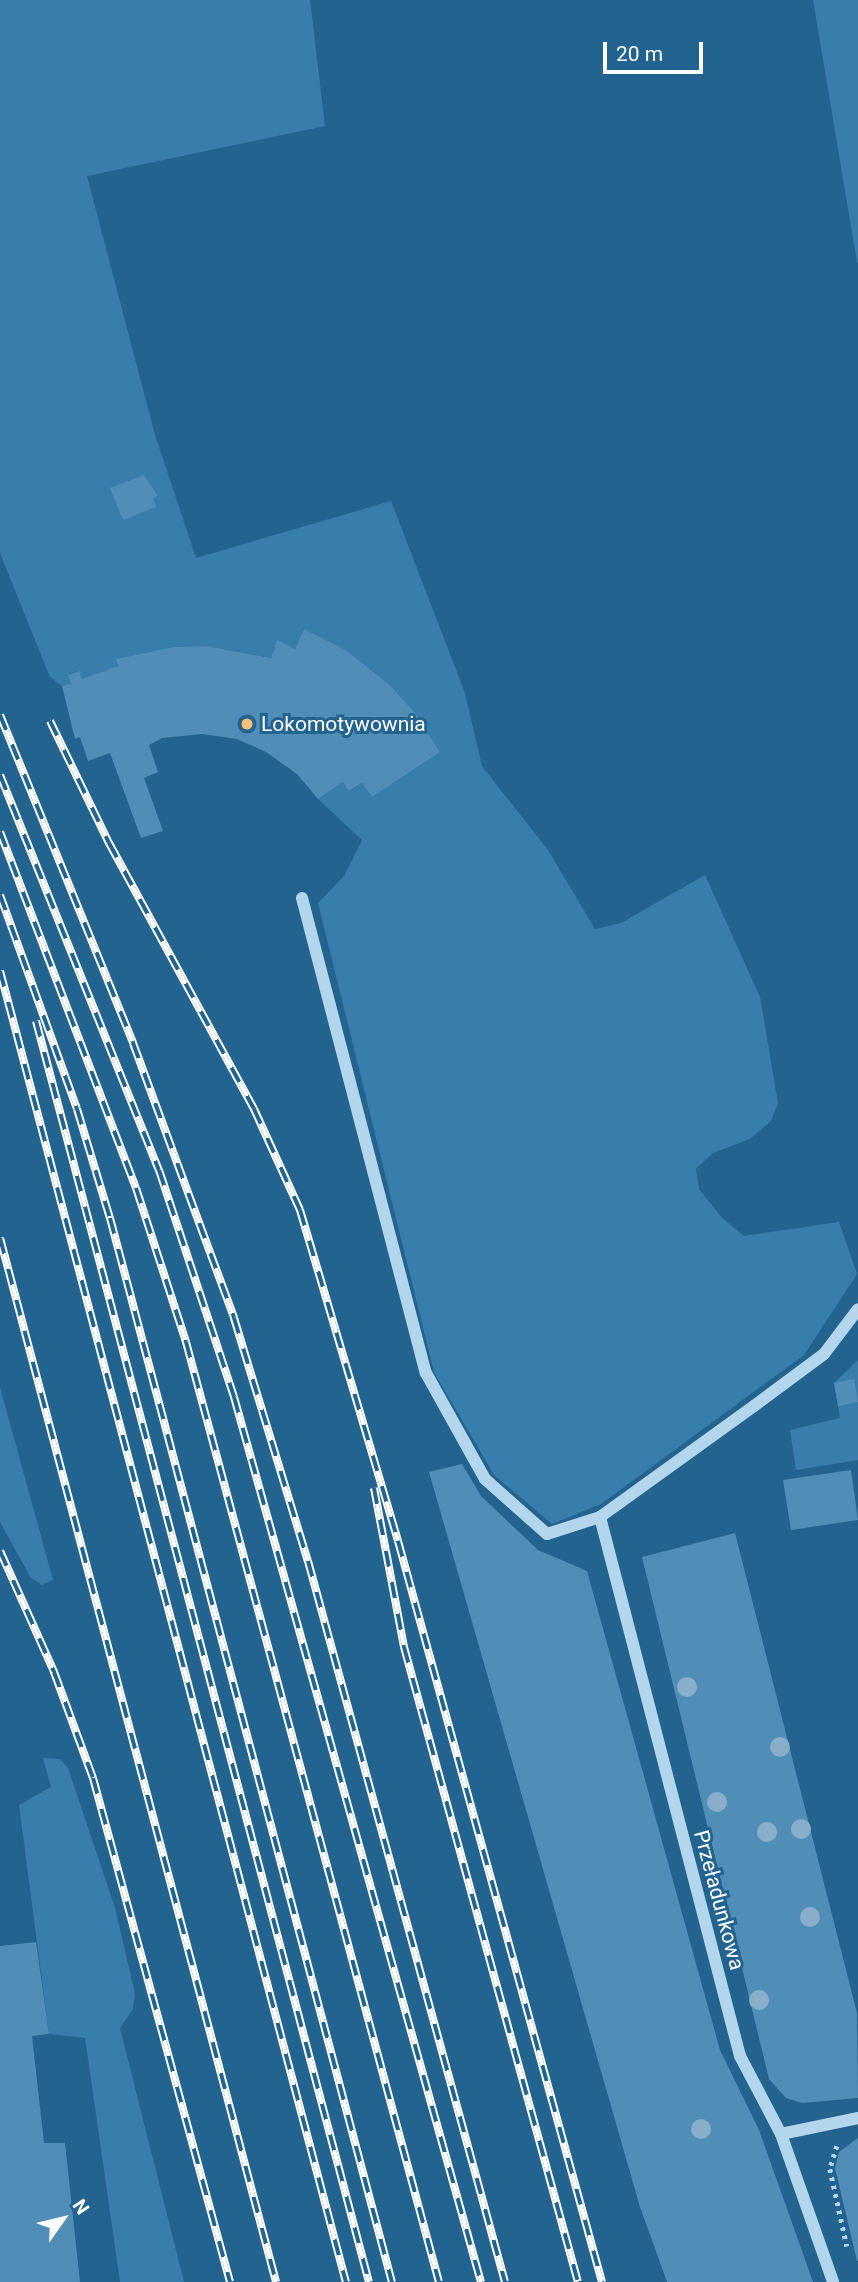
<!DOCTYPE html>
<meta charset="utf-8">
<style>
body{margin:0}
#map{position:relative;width:858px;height:2282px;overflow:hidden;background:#236390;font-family:Roboto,sans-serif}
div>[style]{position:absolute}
.green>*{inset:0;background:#377ead}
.building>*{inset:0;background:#508eb8}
.path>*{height:4.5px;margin-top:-2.25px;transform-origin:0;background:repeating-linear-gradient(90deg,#b4d6ec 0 3.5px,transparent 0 8.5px)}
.minor>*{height:12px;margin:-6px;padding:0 6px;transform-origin:6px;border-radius:6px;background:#b4d6ec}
.rail>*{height:8px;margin-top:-4px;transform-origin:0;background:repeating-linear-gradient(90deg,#236390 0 16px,#fff 0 32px);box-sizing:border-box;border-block:2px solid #fff}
.trees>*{width:20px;height:20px;margin:-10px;border-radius:50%;background:#88aeca}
.dots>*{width:19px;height:19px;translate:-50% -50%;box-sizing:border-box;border:4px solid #236390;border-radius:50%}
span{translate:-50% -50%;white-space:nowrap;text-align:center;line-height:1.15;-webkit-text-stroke:6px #236390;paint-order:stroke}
.poi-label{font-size:21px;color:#fff}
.left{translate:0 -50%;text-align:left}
.street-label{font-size:21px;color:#fff}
.north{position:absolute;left:28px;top:2184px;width:70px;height:70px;-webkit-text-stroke:5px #236390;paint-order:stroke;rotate:56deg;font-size:19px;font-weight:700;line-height:28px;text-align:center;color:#fff}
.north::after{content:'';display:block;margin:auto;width:24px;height:32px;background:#fff;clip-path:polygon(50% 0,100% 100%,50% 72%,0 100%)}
.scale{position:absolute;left:603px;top:42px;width:100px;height:32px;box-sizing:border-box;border:4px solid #fff;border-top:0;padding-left:9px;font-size:21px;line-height:24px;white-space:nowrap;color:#fff;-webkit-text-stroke:5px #236390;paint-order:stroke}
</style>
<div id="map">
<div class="green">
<div style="clip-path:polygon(0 0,310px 0,325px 126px,87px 176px,155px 435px,196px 558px,391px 501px,465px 693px,482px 766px,548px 850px,595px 929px,621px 923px,705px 875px,760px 997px,778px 1103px,771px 1121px,750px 1139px,713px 1153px,696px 1169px,699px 1189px,722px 1218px,744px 1236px,839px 1222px,857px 1274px,804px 1355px,601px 1504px,552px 1524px,494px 1475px,434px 1372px,318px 903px,344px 876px,362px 840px,318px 799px,343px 782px,350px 791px,362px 783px,372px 797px,440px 752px,417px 715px,390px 685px,346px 650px,304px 629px,295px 649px,277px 641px,271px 658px,207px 646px,173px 647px,117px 659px,118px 666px,82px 679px,78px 671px,69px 674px,71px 683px,62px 686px,50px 677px,0 553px)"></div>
<div style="clip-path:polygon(813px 0,858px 0,858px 263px,857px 262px)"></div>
<div style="clip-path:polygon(858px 1360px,858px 1460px,796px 1470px,790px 1430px,840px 1418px,834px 1383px)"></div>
<div style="clip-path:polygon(0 1387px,53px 1580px,42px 1585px,31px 1578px,0 1522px)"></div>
<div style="clip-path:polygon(43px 1758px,60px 1759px,68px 1768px,115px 1908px,135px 1994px,133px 2009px,120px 2028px,184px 2282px,120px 2282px,85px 2038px,49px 2034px,19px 1805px,51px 1787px)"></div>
</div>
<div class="building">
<div style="clip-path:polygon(144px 475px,158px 496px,153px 498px,156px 507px,123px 520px,110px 488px)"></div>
<div style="clip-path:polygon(304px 629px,346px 650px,390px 685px,417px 715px,440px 752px,372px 797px,362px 783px,349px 791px,343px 782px,318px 799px,297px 774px,266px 752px,237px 739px,202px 734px,162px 738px,149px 745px,158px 772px,144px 778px,163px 831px,141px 838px,110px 753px,88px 761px,80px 737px,75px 739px,62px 686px,71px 683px,68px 675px,79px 671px,82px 679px,118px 666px,116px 659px,173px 647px,207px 646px,271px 658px,277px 640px,295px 649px)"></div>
<div style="clip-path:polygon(854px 1379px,858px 1402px,838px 1406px,834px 1383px)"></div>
<div style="clip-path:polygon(462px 1464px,481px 1496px,538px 1550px,587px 1571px,720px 2050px,759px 2130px,813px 2282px,667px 2282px,640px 2207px,429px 1472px)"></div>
<div style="clip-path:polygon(851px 1470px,858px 1520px,791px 1530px,783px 1480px)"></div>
<div style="clip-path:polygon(735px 1533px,857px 2013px,858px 2098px,802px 2103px,786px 2098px,769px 2079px,642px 1557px)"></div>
<div style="clip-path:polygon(36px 1942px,49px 2034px,32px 2036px,44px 2143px,65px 2143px,80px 2282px,0 2282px,0 1946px)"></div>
<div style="clip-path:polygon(858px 2138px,858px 2261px,857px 2261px,835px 2168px,839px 2152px)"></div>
</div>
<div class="path">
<div style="left:837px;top:2146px;width:24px;rotate:107deg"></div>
<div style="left:830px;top:2169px;width:79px;rotate:77.6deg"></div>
</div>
<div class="minor">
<div style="left:302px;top:898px;width:491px;rotate:75.4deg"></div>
<div style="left:426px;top:1373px;width:121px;rotate:60.9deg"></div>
<div style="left:485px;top:1479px;width:83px;rotate:41.6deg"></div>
<div style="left:547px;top:1534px;width:56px;rotate:-17.8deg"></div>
<div style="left:600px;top:1517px;width:190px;rotate:-35.8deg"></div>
<div style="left:754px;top:1406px;width:87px;rotate:-36.6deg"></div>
<div style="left:824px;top:1354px;width:56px;rotate:-52.9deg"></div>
<div style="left:600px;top:1517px;width:557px;rotate:75.44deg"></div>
<div style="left:740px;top:2056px;width:88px;rotate:62.3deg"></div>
<div style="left:781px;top:2134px;width:157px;rotate:70.6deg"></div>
<div style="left:781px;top:2134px;width:79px;rotate:-11.7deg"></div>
</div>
<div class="rail">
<div style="left:0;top:715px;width:354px;rotate:67.9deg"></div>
<div style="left:133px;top:1043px;width:293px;rotate:69.8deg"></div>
<div style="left:234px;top:1318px;width:254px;rotate:73.1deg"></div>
<div style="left:308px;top:1561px;width:747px;rotate:74.72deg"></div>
<div style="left:50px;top:721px;width:136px;rotate:64.2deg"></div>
<div style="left:109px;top:843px;width:303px;rotate:61.4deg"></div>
<div style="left:254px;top:1109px;width:111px;rotate:65.5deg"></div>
<div style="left:300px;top:1210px;width:345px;rotate:73.5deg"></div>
<div style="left:398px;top:1541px;width:769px;rotate:74.61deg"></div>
<div style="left:0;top:775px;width:426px;rotate:68.1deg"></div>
<div style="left:159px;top:1170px;width:239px;rotate:71.7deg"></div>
<div style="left:234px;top:1397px;width:919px;rotate:74.41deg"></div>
<div style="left:0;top:832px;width:381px;rotate:69.1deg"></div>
<div style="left:136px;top:1188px;width:162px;rotate:72deg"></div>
<div style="left:186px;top:1342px;width:973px;rotate:74.94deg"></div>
<div style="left:0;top:895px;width:227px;rotate:70.2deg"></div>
<div style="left:77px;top:1109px;width:114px;rotate:73.2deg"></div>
<div style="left:110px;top:1218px;width:1101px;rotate:75.16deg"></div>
<div style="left:0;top:971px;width:1356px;rotate:75.22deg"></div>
<div style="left:36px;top:1021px;width:1304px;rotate:75.21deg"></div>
<div style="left:0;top:1238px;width:1080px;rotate:75.19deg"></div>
<div style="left:374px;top:1488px;width:162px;rotate:79.3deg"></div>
<div style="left:404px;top:1647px;width:658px;rotate:74.68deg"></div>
<div style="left:0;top:1551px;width:133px;rotate:65.9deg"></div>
<div style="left:54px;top:1672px;width:113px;rotate:69.8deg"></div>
<div style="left:93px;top:1778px;width:522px;rotate:74.79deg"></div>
</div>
<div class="trees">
<div style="left:687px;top:1687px"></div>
<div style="left:780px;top:1747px"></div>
<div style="left:717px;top:1802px"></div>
<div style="left:801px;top:1829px"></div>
<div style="left:767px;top:1832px"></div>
<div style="left:810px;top:1917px"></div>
<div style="left:759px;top:2000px"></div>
<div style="left:701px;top:2129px"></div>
</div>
<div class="dots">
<div style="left:247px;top:724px;background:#f7bf77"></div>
</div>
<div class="poi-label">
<span class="left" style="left:261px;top:724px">Lokomotywownia</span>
</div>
<div class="street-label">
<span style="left:719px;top:1900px;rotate:75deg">Przeładunkowa</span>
</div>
<div class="north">N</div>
<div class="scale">20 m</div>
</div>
